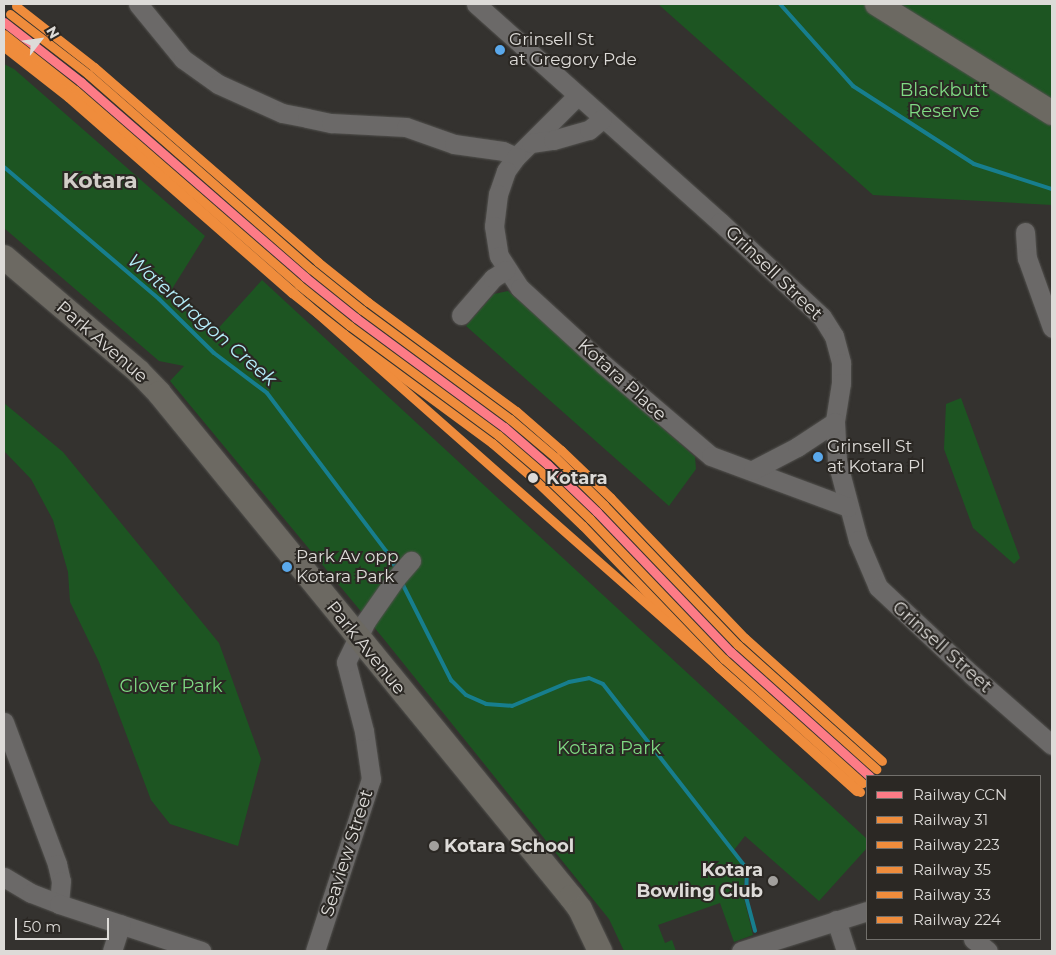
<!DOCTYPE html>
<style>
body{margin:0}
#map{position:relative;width:1056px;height:955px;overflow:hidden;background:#34322f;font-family:Montserrat,sans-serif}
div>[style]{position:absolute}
.green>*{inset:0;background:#1d5522}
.stream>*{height:4px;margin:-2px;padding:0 2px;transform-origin:2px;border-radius:2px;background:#177e8e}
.roads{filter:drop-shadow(0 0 1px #52514e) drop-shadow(0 0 1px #52514e)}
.minor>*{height:19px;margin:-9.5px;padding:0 9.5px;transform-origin:9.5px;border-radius:9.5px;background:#6b6968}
.major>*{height:24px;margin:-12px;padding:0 12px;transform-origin:12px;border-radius:12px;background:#6c6962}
.rail-1>*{height:9px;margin:-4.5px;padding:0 4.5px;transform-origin:4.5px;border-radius:4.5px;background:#fd7b86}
.rail-2>*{height:9px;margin:-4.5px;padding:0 4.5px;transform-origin:4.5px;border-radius:4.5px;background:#ef8c3c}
.rail-3>*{height:9px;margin:-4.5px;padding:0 4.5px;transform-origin:4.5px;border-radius:4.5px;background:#ef8c3c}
.rail-4>*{height:9px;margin:-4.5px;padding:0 4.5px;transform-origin:4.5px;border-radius:4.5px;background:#ef8c3c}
.rail-5>*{height:9px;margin:-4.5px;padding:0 4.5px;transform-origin:4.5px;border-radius:4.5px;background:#ef8c3c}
.rail-6>*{height:9px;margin:-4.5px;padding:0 4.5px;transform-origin:4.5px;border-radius:4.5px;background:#ef8c3c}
.dots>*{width:14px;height:14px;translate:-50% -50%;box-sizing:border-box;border:2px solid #2b2824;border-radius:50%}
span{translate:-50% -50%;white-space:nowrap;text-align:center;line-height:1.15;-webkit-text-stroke:4px #2b2824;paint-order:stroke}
.bus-label{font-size:17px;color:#dddbd8}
.left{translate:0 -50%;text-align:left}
.park-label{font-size:18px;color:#7fda83}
.street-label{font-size:18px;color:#dddbd8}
.stop-label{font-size:18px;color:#dddbd8;font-weight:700}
.poi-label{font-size:18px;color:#dddbd8;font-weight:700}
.right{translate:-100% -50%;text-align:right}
.water-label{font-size:19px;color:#b4edf9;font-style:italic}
.district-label{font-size:22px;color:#d2cec9;font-weight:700}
.frame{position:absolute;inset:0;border:5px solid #dddbd8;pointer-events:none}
.legend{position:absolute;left:866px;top:775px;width:175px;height:165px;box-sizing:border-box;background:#2b2824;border:1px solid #72706c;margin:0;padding:6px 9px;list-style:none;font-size:15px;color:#dddbd8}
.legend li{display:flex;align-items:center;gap:10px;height:25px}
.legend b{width:25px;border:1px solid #72706c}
.north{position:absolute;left:15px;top:15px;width:50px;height:50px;-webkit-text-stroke:4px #2b2824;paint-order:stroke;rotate:60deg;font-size:14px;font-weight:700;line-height:20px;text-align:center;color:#dddbd8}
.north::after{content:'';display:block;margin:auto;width:18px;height:22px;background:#dddbd8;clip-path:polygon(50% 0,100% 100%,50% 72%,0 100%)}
.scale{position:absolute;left:15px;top:918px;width:94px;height:22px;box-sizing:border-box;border:2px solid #dddbd8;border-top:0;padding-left:6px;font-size:15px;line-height:18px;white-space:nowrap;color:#dddbd8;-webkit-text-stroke:4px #2b2824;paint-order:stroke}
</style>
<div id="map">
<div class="green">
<div style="clip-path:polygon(658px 4px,1052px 4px,1052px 205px,873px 195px)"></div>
<div style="clip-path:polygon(4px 64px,14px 69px,205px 236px,167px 297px,214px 333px,262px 280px,867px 839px,867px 848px,819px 901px,745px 836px,734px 850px,744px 870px,744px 898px,753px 935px,734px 942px,720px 903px,658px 925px,665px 943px,672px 940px,676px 951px,624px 951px,609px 919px,383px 638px,170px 381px,184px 366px,159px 361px,4px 228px)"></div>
<div style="clip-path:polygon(508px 291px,695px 457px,696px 469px,669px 506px,466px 326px,494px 294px)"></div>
<div style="clip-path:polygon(961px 398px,1020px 558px,1014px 564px,973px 528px,944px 449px,946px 404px)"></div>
<div style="clip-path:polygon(4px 403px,63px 452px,219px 643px,261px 759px,238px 846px,170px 824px,151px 800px,99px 662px,70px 602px,68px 572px,53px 520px,31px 479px,4px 451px)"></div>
</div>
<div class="stream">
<div style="left:780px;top:4px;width:110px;rotate:48.3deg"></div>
<div style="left:853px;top:86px;width:144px;rotate:32.8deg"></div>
<div style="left:974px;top:164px;width:82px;rotate:17.8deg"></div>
<div style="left:4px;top:167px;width:204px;rotate:40.4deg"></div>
<div style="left:159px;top:299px;width:77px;rotate:44.5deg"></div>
<div style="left:214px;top:353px;width:66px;rotate:37deg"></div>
<div style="left:267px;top:393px;width:198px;rotate:53deg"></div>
<div style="left:386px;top:551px;width:16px;rotate:60deg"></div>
<div style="left:402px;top:583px;width:109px;rotate:63.2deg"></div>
<div style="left:451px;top:680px;width:21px;rotate:45deg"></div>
<div style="left:466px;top:695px;width:22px;rotate:24deg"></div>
<div style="left:486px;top:704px;width:26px;rotate:4deg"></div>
<div style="left:512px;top:706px;width:62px;rotate:-22.8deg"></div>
<div style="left:569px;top:682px;width:20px;rotate:-11deg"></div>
<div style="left:589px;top:678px;width:15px;rotate:23deg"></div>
<div style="left:603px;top:684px;width:234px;rotate:52.1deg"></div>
<div style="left:747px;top:869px;width:28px;rotate:92deg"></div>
<div style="left:746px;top:897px;width:35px;rotate:75deg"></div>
</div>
<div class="roads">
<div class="minor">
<div style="left:138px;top:4px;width:71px;rotate:50.7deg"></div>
<div style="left:183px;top:59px;width:43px;rotate:35.5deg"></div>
<div style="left:218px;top:84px;width:70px;rotate:24.4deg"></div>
<div style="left:282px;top:113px;width:25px;rotate:11deg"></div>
<div style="left:307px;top:118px;width:25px;rotate:12deg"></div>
<div style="left:331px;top:123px;width:75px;rotate:3.1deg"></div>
<div style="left:406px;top:127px;width:51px;rotate:19.5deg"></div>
<div style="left:454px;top:144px;width:49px;rotate:8.1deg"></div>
<div style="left:503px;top:151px;width:14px;rotate:25deg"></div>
<div style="left:516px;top:157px;width:86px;rotate:-45deg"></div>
<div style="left:476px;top:4px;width:327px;rotate:41.8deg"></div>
<div style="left:720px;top:222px;width:139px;rotate:43deg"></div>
<div style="left:822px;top:317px;width:22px;rotate:58deg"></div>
<div style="left:834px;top:336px;width:28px;rotate:75deg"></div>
<div style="left:841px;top:363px;width:20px;rotate:90deg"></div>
<div style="left:841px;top:383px;width:39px;rotate:99deg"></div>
<div style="left:835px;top:422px;width:39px;rotate:87deg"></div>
<div style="left:837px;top:461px;width:82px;rotate:75.1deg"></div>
<div style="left:858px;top:540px;width:51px;rotate:66.9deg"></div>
<div style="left:878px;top:587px;width:129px;rotate:43.1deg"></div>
<div style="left:972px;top:675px;width:106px;rotate:41.2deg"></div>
<div style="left:531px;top:143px;width:22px;rotate:-8deg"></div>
<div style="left:553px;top:140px;width:37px;rotate:-16deg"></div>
<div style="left:589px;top:130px;width:17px;rotate:-40deg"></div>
<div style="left:516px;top:157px;width:17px;rotate:126deg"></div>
<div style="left:506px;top:171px;width:24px;rotate:109deg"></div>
<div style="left:498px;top:194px;width:32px;rotate:97deg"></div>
<div style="left:494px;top:226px;width:30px;rotate:81deg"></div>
<div style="left:499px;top:256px;width:38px;rotate:57deg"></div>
<div style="left:520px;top:288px;width:114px;rotate:42.5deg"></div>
<div style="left:604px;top:365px;width:140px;rotate:40.4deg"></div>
<div style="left:711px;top:456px;width:146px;rotate:20.4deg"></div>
<div style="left:1025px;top:232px;width:26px;rotate:86deg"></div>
<div style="left:1027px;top:258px;width:74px;rotate:70.3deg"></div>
<div style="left:461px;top:315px;width:49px;rotate:-49.1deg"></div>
<div style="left:493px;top:278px;width:15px;rotate:-32deg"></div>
<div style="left:753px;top:470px;width:50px;rotate:-27.6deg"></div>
<div style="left:797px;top:447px;width:45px;rotate:-33.3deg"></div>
<div style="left:4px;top:722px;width:152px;rotate:69.5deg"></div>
<div style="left:57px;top:864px;width:17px;rotate:77deg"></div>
<div style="left:61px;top:881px;width:23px;rotate:95deg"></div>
<div style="left:4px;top:877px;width:31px;rotate:31deg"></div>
<div style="left:31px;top:893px;width:30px;rotate:21deg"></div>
<div style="left:59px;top:904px;width:150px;rotate:18.3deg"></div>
<div style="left:836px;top:920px;width:33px;rotate:72deg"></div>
<div style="left:973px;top:939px;width:19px;rotate:39deg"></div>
<div style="left:112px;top:951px;width:28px;rotate:-72deg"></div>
<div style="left:315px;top:951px;width:181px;rotate:-72deg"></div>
<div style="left:371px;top:779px;width:49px;rotate:-98.3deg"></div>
<div style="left:364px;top:731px;width:71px;rotate:-104.6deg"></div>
<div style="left:346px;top:662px;width:46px;rotate:-64deg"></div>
<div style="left:366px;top:621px;width:52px;rotate:-55.1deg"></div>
<div style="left:396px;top:578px;width:23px;rotate:-49deg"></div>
<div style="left:741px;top:951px;width:132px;rotate:-17.6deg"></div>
</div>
<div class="major">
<div style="left:877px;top:4px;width:206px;rotate:31.9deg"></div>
<div style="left:4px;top:257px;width:177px;rotate:40.4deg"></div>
<div style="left:139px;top:372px;width:29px;rotate:46deg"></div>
<div style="left:159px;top:393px;width:651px;rotate:50.74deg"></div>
<div style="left:571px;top:897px;width:15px;rotate:53deg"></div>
<div style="left:580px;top:909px;width:47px;rotate:64.5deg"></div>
</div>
</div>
<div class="rail-1">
<div style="left:4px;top:22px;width:98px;rotate:37.9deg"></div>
<div style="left:81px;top:82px;width:297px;rotate:41deg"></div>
<div style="left:305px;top:277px;width:65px;rotate:38.8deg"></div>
<div style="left:356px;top:318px;width:184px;rotate:36.4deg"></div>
<div style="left:504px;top:427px;width:58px;rotate:40.8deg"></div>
<div style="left:548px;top:465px;width:68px;rotate:43.8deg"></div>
<div style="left:597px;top:512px;width:194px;rotate:46.3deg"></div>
<div style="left:731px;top:652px;width:186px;rotate:41.9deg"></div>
</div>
<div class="rail-2">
<div style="left:4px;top:34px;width:90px;rotate:38.3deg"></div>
<div style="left:75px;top:90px;width:297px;rotate:41deg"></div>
<div style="left:299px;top:285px;width:65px;rotate:38.8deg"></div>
<div style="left:350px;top:326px;width:184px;rotate:36.4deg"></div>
<div style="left:498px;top:435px;width:57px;rotate:40.7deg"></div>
<div style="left:541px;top:472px;width:68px;rotate:43.8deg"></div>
<div style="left:590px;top:519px;width:194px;rotate:46.3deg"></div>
<div style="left:724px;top:659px;width:186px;rotate:41.9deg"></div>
</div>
<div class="rail-3">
<div style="left:10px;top:14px;width:98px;rotate:37.6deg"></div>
<div style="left:88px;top:74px;width:296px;rotate:41.2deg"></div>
<div style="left:311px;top:269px;width:65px;rotate:38.8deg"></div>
<div style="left:362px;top:310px;width:184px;rotate:36.4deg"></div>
<div style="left:510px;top:419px;width:59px;rotate:40.2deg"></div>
<div style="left:555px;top:457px;width:69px;rotate:44.4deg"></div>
<div style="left:604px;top:505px;width:194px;rotate:46.3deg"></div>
<div style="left:738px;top:645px;width:186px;rotate:41.9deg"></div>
</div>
<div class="rail-4">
<div style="left:4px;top:47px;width:81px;rotate:38deg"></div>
<div style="left:68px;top:97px;width:298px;rotate:41.2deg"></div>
<div style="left:292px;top:293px;width:66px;rotate:38.3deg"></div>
<div style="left:344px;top:334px;width:184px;rotate:36.4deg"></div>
<div style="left:492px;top:443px;width:57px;rotate:40.7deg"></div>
<div style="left:535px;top:480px;width:66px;rotate:43.8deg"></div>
<div style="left:583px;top:526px;width:195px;rotate:46.2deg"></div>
<div style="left:718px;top:667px;width:186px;rotate:41.9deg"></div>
</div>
<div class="rail-5">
<div style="left:16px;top:6px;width:99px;rotate:38deg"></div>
<div style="left:94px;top:67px;width:297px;rotate:41deg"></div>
<div style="left:318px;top:262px;width:64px;rotate:38.7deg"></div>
<div style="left:368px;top:302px;width:184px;rotate:36.4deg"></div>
<div style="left:516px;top:411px;width:60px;rotate:40.9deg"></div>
<div style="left:561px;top:450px;width:69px;rotate:43.8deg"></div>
<div style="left:611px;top:498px;width:194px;rotate:46.3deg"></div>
<div style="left:745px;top:638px;width:184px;rotate:41.9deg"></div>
</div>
<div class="rail-6">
<div style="left:4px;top:44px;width:97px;rotate:38.3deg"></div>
<div style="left:80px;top:104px;width:1040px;rotate:41.41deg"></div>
</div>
<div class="dots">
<div style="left:500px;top:50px;background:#5aa8eb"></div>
<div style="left:818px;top:457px;background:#5aa8eb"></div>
<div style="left:533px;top:478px;background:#dddbd8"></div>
<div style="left:287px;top:567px;background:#5aa8eb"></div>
<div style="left:434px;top:846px;background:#a2a09d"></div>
<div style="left:773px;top:881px;background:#a2a09d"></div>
</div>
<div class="bus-label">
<span class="left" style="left:509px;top:50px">Grinsell St<br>at Gregory Pde</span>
<span class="left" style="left:827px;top:457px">Grinsell St<br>at Kotara Pl</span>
<span class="left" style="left:296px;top:567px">Park Av opp<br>Kotara Park</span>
</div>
<div class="park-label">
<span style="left:944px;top:101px">Blackbutt<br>Reserve</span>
<span style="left:171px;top:686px">Glover Park</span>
<span style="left:609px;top:748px">Kotara Park</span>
</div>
<div class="street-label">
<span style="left:774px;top:273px;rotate:44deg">Grinsell Street</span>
<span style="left:102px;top:342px;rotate:41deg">Park Avenue</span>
<span style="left:622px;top:380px;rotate:42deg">Kotara Place</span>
<span style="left:942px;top:647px;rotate:42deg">Grinsell Street</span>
<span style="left:366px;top:648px;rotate:51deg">Park Avenue</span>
<span style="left:347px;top:853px;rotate:-72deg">Seaview Street</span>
</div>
<div class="stop-label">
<span class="left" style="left:546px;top:478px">Kotara</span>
</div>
<div class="poi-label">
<span class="left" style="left:444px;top:846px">Kotara School</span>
<span class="right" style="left:763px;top:881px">Kotara<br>Bowling Club</span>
</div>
<div class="water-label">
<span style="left:202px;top:320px;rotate:41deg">Waterdragon Creek</span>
</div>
<div class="district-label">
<span style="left:100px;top:181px">Kotara</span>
</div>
<div class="frame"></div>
<ul class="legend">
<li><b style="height:6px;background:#fd7b86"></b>Railway CCN</li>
<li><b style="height:6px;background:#ef8c3c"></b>Railway 31</li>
<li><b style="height:6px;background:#ef8c3c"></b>Railway 223</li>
<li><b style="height:6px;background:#ef8c3c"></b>Railway 35</li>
<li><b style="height:6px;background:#ef8c3c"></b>Railway 33</li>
<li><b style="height:6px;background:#ef8c3c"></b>Railway 224</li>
</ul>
<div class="north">N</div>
<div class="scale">50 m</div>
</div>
